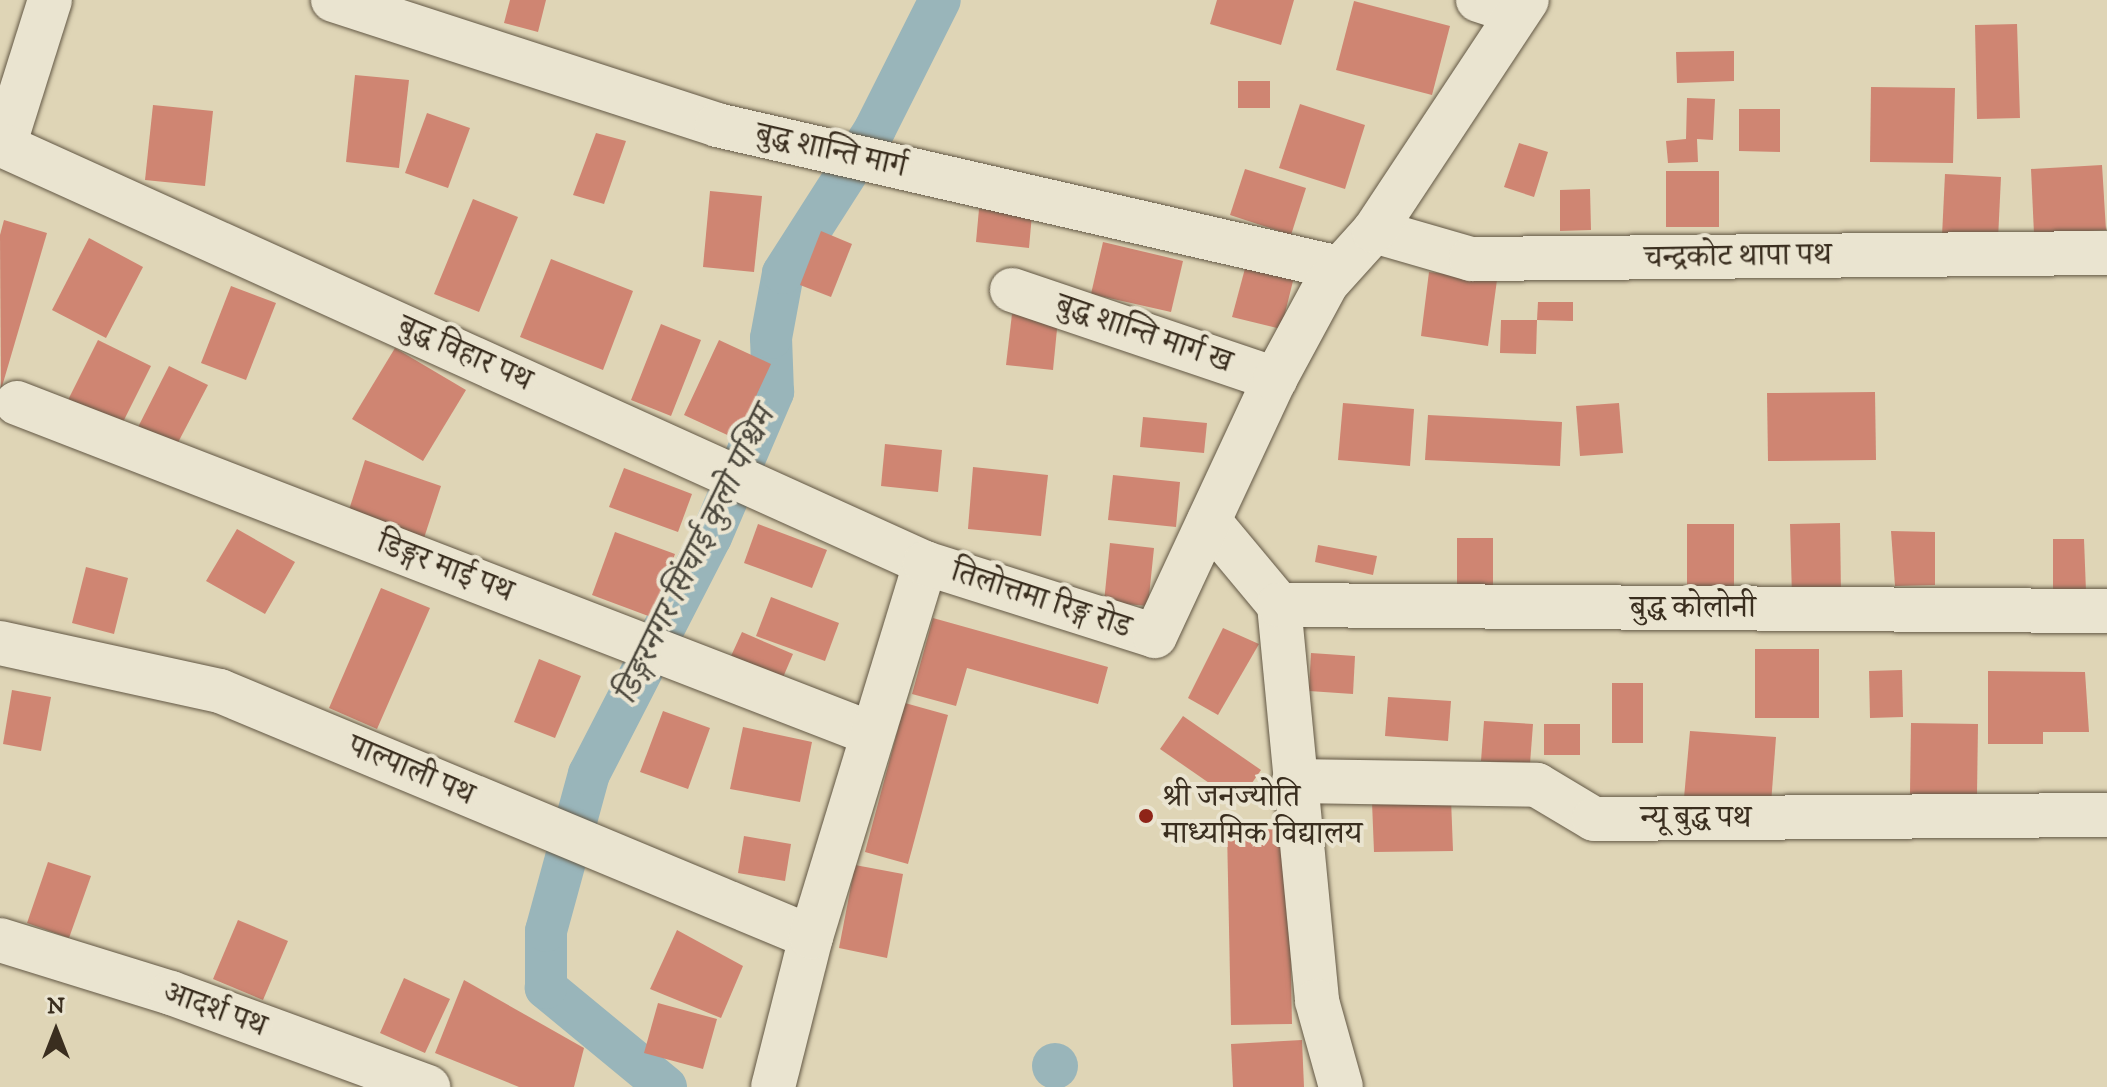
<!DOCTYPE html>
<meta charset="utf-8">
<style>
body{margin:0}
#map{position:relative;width:2107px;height:1087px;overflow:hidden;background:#dfd5b6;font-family:"IM FELL DW Pica","Noto Serif Devanagari",serif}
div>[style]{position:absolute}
.water>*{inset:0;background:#99b5ba}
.round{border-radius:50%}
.canal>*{height:42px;margin:-21px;padding:0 21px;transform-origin:21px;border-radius:21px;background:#99b5ba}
.building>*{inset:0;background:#cf8572}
.roads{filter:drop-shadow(0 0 2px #635845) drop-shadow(0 0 2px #635845)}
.street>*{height:44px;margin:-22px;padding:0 22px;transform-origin:22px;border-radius:22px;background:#eae4d0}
.secondary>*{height:44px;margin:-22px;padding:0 22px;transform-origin:22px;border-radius:22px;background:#eae4d0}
.dots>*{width:22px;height:22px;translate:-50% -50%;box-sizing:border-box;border:4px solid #eae4d0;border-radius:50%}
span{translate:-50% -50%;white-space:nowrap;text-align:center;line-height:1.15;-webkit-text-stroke:8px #eae4d0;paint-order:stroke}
.street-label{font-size:32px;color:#3a2e1f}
.poi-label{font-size:32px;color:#3a2e1f}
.left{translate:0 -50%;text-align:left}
.water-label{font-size:34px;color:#4d493e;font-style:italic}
.north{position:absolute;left:16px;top:991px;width:80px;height:80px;-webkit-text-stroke:6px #eae4d0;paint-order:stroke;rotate:0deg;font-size:22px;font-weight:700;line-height:32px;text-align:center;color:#3a2e1f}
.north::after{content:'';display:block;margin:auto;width:28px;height:36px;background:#3a2e1f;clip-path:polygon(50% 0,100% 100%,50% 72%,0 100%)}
</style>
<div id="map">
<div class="water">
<div class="round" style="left:1032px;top:1043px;width:46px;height:46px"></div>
</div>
<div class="canal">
<div style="left:666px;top:1087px;width:156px;rotate:-140.5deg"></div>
<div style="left:546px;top:988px;width:57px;rotate:-90deg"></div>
<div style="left:546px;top:931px;width:163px;rotate:-74.7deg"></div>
<div style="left:589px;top:774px;width:267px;rotate:-62.8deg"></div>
<div style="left:711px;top:537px;width:158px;rotate:-66.8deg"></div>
<div style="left:773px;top:392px;width:54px;rotate:-92.1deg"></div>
<div style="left:771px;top:338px;width:66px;rotate:-79.5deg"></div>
<div style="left:783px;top:273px;width:171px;rotate:-57.4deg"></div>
<div style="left:875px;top:129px;width:144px;rotate:-63.3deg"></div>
</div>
<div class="building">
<div style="clip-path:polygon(510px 0,546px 0,538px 32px,504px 23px)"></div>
<div style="clip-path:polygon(1217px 0,1294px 0,1281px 45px,1210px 24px)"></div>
<div style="clip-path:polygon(1354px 1px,1450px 26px,1432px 95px,1336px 70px)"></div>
<div style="clip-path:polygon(2017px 24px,2020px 118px,1977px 119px,1975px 25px)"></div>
<div style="clip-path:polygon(1734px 51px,1734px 81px,1677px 83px,1676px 52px)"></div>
<div style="clip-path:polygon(355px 75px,409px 80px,399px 168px,346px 162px)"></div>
<div style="clip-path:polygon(1238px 81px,1270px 81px,1270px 108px,1238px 108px)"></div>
<div style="clip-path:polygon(1871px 87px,1955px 88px,1953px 163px,1870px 162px)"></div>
<div style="clip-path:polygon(1687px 98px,1715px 99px,1713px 140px,1697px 139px,1698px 162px,1668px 163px,1666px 141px,1686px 139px)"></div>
<div style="clip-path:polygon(1300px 104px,1365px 125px,1345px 189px,1279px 168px)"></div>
<div style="clip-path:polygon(153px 105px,213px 111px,205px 186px,145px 180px)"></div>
<div style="clip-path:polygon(1739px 109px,1780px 109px,1780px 152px,1739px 151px)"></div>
<div style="clip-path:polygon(427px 113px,470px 128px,448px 188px,405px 173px)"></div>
<div style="clip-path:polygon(596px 133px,626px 141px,604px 204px,573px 195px)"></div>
<div style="clip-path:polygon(1519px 143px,1548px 152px,1534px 197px,1504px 187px)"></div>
<div style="clip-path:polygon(2102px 165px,2106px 230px,2034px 234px,2031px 169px)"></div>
<div style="clip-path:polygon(1245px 169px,1306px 188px,1291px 235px,1230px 215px)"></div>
<div style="clip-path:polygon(1666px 171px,1719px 171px,1719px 227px,1666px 227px)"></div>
<div style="clip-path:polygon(1945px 174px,2001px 177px,1998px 239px,1942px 236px)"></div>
<div style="clip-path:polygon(1590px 189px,1591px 230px,1560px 231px,1560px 190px)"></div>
<div style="clip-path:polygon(710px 191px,762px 196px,754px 272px,703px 267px)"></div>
<div style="clip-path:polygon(473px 199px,518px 217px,479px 312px,434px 294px)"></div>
<div style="clip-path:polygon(979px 209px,1032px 214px,1029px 248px,976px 242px)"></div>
<div style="clip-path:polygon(4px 220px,47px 233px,1px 390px,0 235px)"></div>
<div style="clip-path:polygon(821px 231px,852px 244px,831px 297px,800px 285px)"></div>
<div style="clip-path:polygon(89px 238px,143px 267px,106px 338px,52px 310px)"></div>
<div style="clip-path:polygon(1103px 242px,1183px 261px,1171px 312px,1091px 294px)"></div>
<div style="clip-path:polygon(551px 259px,633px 291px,603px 370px,520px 337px)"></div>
<div style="clip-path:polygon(1247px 261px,1295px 273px,1281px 329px,1232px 317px)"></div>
<div style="clip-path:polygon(1429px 272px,1497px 280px,1488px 346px,1421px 336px)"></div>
<div style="clip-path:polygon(231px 286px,276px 303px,246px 380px,201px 363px)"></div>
<div style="clip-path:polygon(1538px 302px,1573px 302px,1573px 321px,1537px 320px)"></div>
<div style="clip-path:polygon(1012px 314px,1058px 319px,1053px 370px,1006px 365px)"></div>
<div style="clip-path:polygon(1501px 320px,1537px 320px,1536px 354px,1500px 353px)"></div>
<div style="clip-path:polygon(661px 324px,701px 340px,671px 416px,631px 400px)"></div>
<div style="clip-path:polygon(98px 340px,151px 366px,119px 430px,66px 404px)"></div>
<div style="clip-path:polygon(719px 340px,771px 364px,736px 439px,684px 415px)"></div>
<div style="clip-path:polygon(395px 348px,466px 390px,423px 461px,352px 419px)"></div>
<div style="clip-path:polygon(169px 366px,208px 385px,172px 454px,134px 435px)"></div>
<div style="clip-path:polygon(1875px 392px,1876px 460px,1768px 461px,1767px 393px)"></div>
<div style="clip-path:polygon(1343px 403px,1414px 409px,1410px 466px,1338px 460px)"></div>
<div style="clip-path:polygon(1619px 403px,1623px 453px,1580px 456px,1576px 406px)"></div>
<div style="clip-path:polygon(1428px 415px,1562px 422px,1560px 466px,1425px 460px)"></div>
<div style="clip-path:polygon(1143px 417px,1207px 423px,1204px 453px,1140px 447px)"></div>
<div style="clip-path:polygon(885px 444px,942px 450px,938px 492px,881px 486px)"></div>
<div style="clip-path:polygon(365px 460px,441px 486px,424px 538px,348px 513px)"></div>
<div style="clip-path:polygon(973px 467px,1048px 475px,1041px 536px,968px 529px)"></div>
<div style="clip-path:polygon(624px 468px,692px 494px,678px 532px,609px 507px)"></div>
<div style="clip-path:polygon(1113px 475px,1180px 482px,1176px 527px,1108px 520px)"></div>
<div style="clip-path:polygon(1840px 523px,1841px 595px,1792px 597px,1790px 524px)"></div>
<div style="clip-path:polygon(758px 524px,827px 550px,812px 588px,744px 563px)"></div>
<div style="clip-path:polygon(1687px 524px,1734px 524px,1734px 594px,1687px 595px)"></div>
<div style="clip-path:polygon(237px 529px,295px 562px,265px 614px,206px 581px)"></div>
<div style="clip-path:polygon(1891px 531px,1935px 532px,1935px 585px,1895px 586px)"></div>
<div style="clip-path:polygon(615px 532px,675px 554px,651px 617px,592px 595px)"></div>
<div style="clip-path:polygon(1457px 538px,1493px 538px,1493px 588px,1457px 588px)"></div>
<div style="clip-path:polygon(2053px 539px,2084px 539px,2086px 592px,2053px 595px)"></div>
<div style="clip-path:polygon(1110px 543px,1154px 548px,1148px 606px,1104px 602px)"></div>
<div style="clip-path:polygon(1318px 545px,1377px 556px,1373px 575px,1315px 562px)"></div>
<div style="clip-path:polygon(86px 567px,128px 578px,114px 634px,72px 623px)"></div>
<div style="clip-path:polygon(381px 588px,430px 608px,377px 729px,329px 708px)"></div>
<div style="clip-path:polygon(771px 597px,839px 623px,825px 661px,756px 636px)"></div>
<div style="clip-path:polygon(933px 618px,1108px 667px,1098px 704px,967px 668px,956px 706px,912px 694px)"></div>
<div style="clip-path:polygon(1223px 628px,1259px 644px,1218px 715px,1188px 698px)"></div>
<div style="clip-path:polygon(742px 632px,793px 654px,778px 689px,726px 667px)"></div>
<div style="clip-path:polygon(1755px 649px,1819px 649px,1819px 718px,1755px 718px)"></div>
<div style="clip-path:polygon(1311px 653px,1355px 656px,1353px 694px,1309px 691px)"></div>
<div style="clip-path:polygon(539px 659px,581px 676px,555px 738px,514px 722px)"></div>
<div style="clip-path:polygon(1902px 670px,1903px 717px,1870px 718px,1869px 671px)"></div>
<div style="clip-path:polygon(1988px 671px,2085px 672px,2089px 732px,2043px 732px,2043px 744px,1988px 744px)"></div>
<div style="clip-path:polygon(1612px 683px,1643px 683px,1643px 743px,1612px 743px)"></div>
<div style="clip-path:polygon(12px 690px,51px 697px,41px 751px,3px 744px)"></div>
<div style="clip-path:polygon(1388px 697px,1451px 701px,1448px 741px,1385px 736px)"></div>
<div style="clip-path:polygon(905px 703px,948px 715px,908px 864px,865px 852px)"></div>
<div style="clip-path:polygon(663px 711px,710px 728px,688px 789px,640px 772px)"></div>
<div style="clip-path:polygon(1183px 716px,1261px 770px,1238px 803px,1160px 749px)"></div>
<div style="clip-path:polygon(1484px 721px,1533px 724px,1530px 764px,1481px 761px)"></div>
<div style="clip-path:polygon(1911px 723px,1978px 724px,1977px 795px,1910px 794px)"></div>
<div style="clip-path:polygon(1544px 724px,1580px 724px,1580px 755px,1544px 755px)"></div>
<div style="clip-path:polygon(743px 727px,812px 742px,800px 802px,730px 789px)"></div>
<div style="clip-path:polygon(1690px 731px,1776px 737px,1771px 804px,1684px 798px)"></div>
<div style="clip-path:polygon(1451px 799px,1453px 851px,1374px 852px,1372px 802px)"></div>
<div style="clip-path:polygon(1288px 828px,1292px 1024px,1231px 1025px,1227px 830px)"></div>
<div style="clip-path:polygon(744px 836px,791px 844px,785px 881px,738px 873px)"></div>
<div style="clip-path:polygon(48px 862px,91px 876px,69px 938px,27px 923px)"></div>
<div style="clip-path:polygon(855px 865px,903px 874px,887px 958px,839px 948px)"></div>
<div style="clip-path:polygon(238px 920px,288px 941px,263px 1000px,213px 979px)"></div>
<div style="clip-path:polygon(677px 930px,743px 966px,721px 1018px,650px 989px)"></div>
<div style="clip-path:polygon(404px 978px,450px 999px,425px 1053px,380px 1033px)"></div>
<div style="clip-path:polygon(464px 980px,584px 1048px,574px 1087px,519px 1087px,435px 1053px)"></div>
<div style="clip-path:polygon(658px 1003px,717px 1019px,703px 1069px,644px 1053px)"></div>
<div style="clip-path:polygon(1302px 1040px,1304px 1087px,1233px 1087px,1231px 1044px)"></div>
</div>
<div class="roads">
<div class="street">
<div style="left:50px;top:0;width:153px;rotate:107.5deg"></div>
<div style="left:4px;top:146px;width:1011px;rotate:24.36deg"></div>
<div style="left:333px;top:0;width:404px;rotate:18deg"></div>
<div style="left:717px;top:125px;width:638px;rotate:12.95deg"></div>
<div style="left:1478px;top:0;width:40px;rotate:18deg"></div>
<div style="left:1374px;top:231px;width:101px;rotate:16.1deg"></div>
<div style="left:1471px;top:259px;width:636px;rotate:-0.54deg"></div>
<div style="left:1012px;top:290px;width:278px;rotate:18.7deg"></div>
<div style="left:17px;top:403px;width:917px;rotate:21.16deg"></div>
<div style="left:1209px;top:521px;width:109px;rotate:50.2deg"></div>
<div style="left:1279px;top:605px;width:398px;rotate:84.5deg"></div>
<div style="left:1317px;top:1001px;width:89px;rotate:74.4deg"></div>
<div style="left:1279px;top:605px;width:828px;rotate:0.42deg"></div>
<div style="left:0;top:643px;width:225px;rotate:12.3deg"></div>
<div style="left:220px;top:691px;width:640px;rotate:22.6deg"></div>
<div style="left:1294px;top:781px;width:243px;rotate:0.9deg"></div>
<div style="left:1537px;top:785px;width:66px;rotate:30.8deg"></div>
<div style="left:1594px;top:819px;width:513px;rotate:-0.45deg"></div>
<div style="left:0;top:940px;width:179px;rotate:17.2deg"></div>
<div style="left:171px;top:993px;width:274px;rotate:20.1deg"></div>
</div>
<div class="secondary">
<div style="left:773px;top:1087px;width:155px;rotate:-75.8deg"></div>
<div style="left:811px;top:937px;width:391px;rotate:-73deg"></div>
<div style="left:925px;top:563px;width:241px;rotate:17.6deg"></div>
<div style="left:1155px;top:636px;width:284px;rotate:-65deg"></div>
<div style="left:1275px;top:379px;width:109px;rotate:-61.6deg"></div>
<div style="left:1327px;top:283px;width:70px;rotate:-47.9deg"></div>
<div style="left:1374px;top:231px;width:277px;rotate:-56.5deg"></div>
</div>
</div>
<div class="dots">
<div style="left:1146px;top:816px;background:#8f2418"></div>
</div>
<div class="street-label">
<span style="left:831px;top:151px;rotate:13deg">बुद्ध शान्ति मार्ग</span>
<span style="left:1738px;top:257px;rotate:-1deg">चन्द्रकोट थापा पथ</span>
<span style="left:1144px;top:334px;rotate:19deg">बुद्ध शान्ति मार्ग ख</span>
<span style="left:465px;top:354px;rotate:24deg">बुद्ध विहार पथ</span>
<span style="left:445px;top:568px;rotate:21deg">डिङ्गर माई पथ</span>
<span style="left:1041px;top:600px;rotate:18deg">तिलोत्तमा रिङ्ग रोड</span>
<span style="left:1693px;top:608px">बुद्ध कोलोनी</span>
<span style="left:411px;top:771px;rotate:23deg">पाल्पाली पथ</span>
<span style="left:1696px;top:818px">न्यू बुद्ध पथ</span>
<span style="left:215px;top:1010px;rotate:20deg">आदर्श पथ</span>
</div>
<div class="poi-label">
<span class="left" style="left:1162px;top:816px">श्री जनज्योति<br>माध्यमिक विद्यालय</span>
</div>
<div class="water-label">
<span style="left:695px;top:556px;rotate:-64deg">डिङ्गरनगर सिंचाई कुलो पश्चिम</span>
</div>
<div class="north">N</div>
</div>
